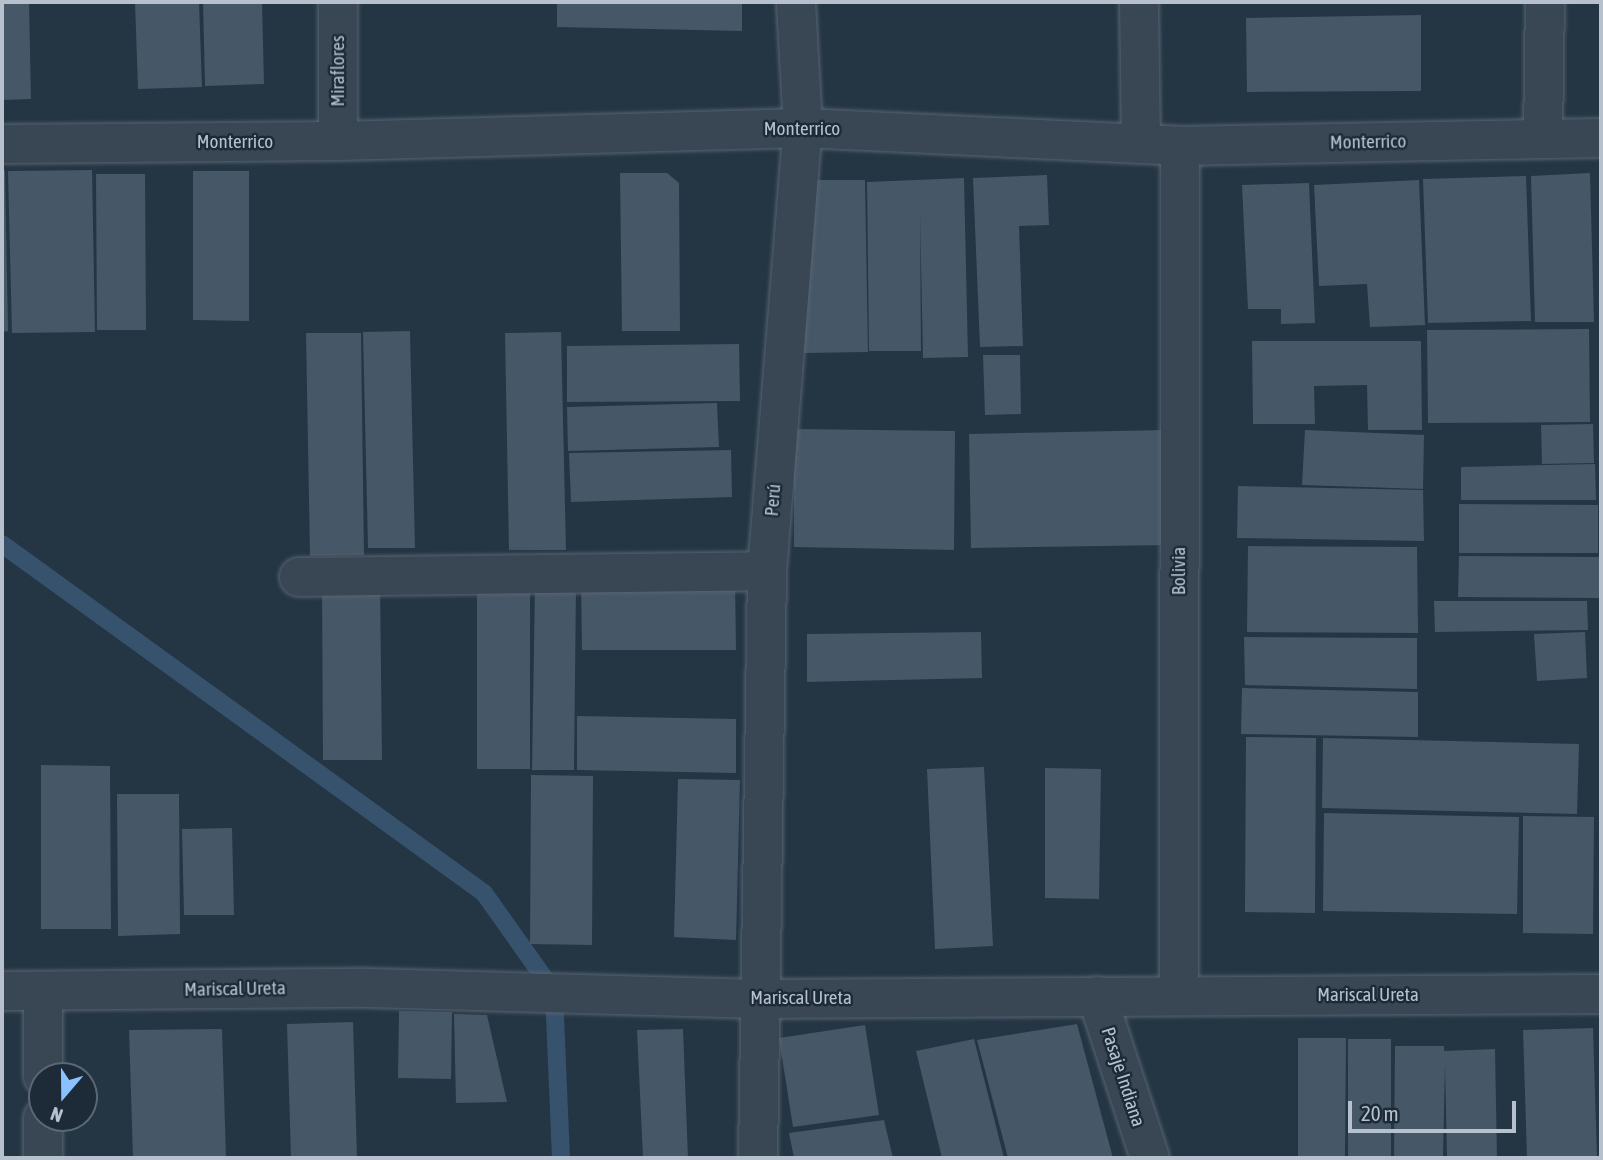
<!DOCTYPE html>
<meta charset="utf-8">
<style>
body{margin:0}
#map{position:relative;width:1603px;height:1160px;overflow:hidden;background:#243544;font-family:"Asap Condensed",sans-serif}
div>[style]{position:absolute}
.stream>*{height:18px;margin:-9px;padding:0 9px;transform-origin:9px;border-radius:9px;background:#36526d}
.building>*{inset:0;background:#465768}
.roads{filter:drop-shadow(0 0 2px #576471) drop-shadow(0 0 2px #576471)}
.minor>*{height:38px;margin:-19px;padding:0 19px;transform-origin:19px;border-radius:19px;background:#394653}
span{translate:-50% -50%;white-space:nowrap;text-align:center;line-height:1.15;-webkit-text-stroke:5px #1d2b39;paint-order:stroke}
.street-label{font-size:19px;color:#b6c1cd}
.frame{position:absolute;inset:0;border:4px solid #b6c1cd;pointer-events:none}
.north{position:absolute;left:28px;top:1062px;width:70px;height:70px;box-sizing:border-box;background:#1d2b39;border:2px solid #5a6774;border-radius:50%;rotate:200deg;font-size:19px;font-weight:700;line-height:28px;text-align:center;color:#b6c1cd}
.north::after{content:'';display:block;margin:auto;width:24px;height:32px;background:#89c2ff;clip-path:polygon(50% 0,100% 100%,50% 72%,0 100%)}
.scale{position:absolute;left:1348px;top:1101px;width:168px;height:32px;box-sizing:border-box;border:4px solid #b6c1cd;border-top:0;padding-left:9px;font-size:21px;line-height:24px;white-space:nowrap;color:#b6c1cd;-webkit-text-stroke:5px #1d2b39;paint-order:stroke}
</style>
<div id="map">
<div class="stream">
<div style="left:2px;top:544px;width:595px;rotate:35.91deg"></div>
<div style="left:484px;top:893px;width:121px;rotate:54.7deg"></div>
<div style="left:554px;top:992px;width:166px;rotate:87.6deg"></div>
</div>
<div class="building">
<div style="clip-path:polygon(2px 2px,29px 2px,31px 99px,2px 100px)"></div>
<div style="clip-path:polygon(135px 2px,199px 2px,202px 87px,138px 89px)"></div>
<div style="clip-path:polygon(203px 2px,262px 2px,264px 84px,205px 86px)"></div>
<div style="clip-path:polygon(557px 2px,742px 2px,742px 31px,557px 27px)"></div>
<div style="clip-path:polygon(1421px 15px,1421px 91px,1247px 92px,1246px 18px)"></div>
<div style="clip-path:polygon(2px 170px,5px 170px,8px 331px,2px 332px)"></div>
<div style="clip-path:polygon(92px 170px,95px 332px,12px 333px,8px 171px)"></div>
<div style="clip-path:polygon(193px 171px,249px 171px,249px 321px,193px 320px)"></div>
<div style="clip-path:polygon(620px 173px,667px 173px,679px 183px,680px 331px,622px 331px)"></div>
<div style="clip-path:polygon(1590px 173px,1594px 322px,1535px 322px,1531px 176px)"></div>
<div style="clip-path:polygon(96px 174px,145px 174px,146px 330px,97px 330px)"></div>
<div style="clip-path:polygon(1047px 175px,1049px 225px,1019px 226px,1023px 346px,980px 347px,973px 178px)"></div>
<div style="clip-path:polygon(1526px 176px,1531px 321px,1428px 323px,1423px 179px)"></div>
<div style="clip-path:polygon(964px 178px,968px 357px,923px 358px,920px 213px,921px 351px,869px 351px,867px 182px)"></div>
<div style="clip-path:polygon(801px 180px,865px 180px,868px 352px,804px 353px)"></div>
<div style="clip-path:polygon(1419px 180px,1425px 325px,1370px 327px,1367px 284px,1319px 286px,1314px 185px)"></div>
<div style="clip-path:polygon(1309px 183px,1315px 323px,1281px 324px,1281px 309px,1248px 309px,1242px 185px)"></div>
<div style="clip-path:polygon(1589px 329px,1590px 422px,1428px 423px,1427px 330px)"></div>
<div style="clip-path:polygon(410px 331px,415px 548px,368px 548px,363px 332px)"></div>
<div style="clip-path:polygon(561px 332px,566px 550px,509px 550px,505px 333px)"></div>
<div style="clip-path:polygon(306px 333px,361px 333px,364px 555px,310px 556px)"></div>
<div style="clip-path:polygon(1252px 341px,1421px 341px,1422px 430px,1368px 430px,1367px 385px,1314px 386px,1315px 424px,1253px 424px)"></div>
<div style="clip-path:polygon(739px 344px,740px 401px,567px 402px,567px 346px)"></div>
<div style="clip-path:polygon(983px 355px,1020px 355px,1021px 414px,985px 415px)"></div>
<div style="clip-path:polygon(717px 403px,719px 447px,568px 451px,567px 407px)"></div>
<div style="clip-path:polygon(1593px 424px,1594px 463px,1542px 464px,1541px 425px)"></div>
<div style="clip-path:polygon(794px 429px,955px 431px,954px 550px,794px 547px)"></div>
<div style="clip-path:polygon(1168px 430px,1170px 545px,971px 548px,969px 434px)"></div>
<div style="clip-path:polygon(1305px 430px,1424px 435px,1423px 489px,1302px 485px)"></div>
<div style="clip-path:polygon(731px 450px,732px 497px,571px 502px,569px 453px)"></div>
<div style="clip-path:polygon(1595px 464px,1596px 500px,1461px 500px,1461px 467px)"></div>
<div style="clip-path:polygon(1238px 486px,1423px 490px,1424px 541px,1237px 538px)"></div>
<div style="clip-path:polygon(1459px 504px,1598px 505px,1598px 553px,1459px 553px)"></div>
<div style="clip-path:polygon(1248px 546px,1417px 547px,1418px 633px,1247px 632px)"></div>
<div style="clip-path:polygon(1459px 556px,1600px 557px,1600px 598px,1458px 597px)"></div>
<div style="clip-path:polygon(735px 580px,736px 650px,582px 650px,581px 581px)"></div>
<div style="clip-path:polygon(380px 581px,382px 760px,323px 760px,322px 582px)"></div>
<div style="clip-path:polygon(535px 584px,576px 586px,574px 770px,532px 770px)"></div>
<div style="clip-path:polygon(477px 585px,530px 586px,530px 769px,477px 769px)"></div>
<div style="clip-path:polygon(1434px 601px,1587px 601px,1588px 630px,1435px 632px)"></div>
<div style="clip-path:polygon(981px 632px,982px 678px,807px 682px,807px 634px)"></div>
<div style="clip-path:polygon(1585px 632px,1587px 678px,1537px 681px,1534px 634px)"></div>
<div style="clip-path:polygon(1244px 637px,1417px 638px,1417px 689px,1245px 685px)"></div>
<div style="clip-path:polygon(1242px 688px,1418px 692px,1418px 737px,1241px 734px)"></div>
<div style="clip-path:polygon(577px 716px,736px 719px,736px 773px,577px 770px)"></div>
<div style="clip-path:polygon(1246px 737px,1316px 738px,1315px 913px,1245px 912px)"></div>
<div style="clip-path:polygon(1323px 738px,1579px 744px,1577px 814px,1322px 808px)"></div>
<div style="clip-path:polygon(41px 765px,110px 766px,111px 929px,41px 929px)"></div>
<div style="clip-path:polygon(984px 767px,993px 946px,935px 949px,927px 769px)"></div>
<div style="clip-path:polygon(1045px 768px,1101px 769px,1099px 899px,1045px 898px)"></div>
<div style="clip-path:polygon(531px 775px,593px 776px,592px 945px,530px 944px)"></div>
<div style="clip-path:polygon(678px 779px,740px 780px,736px 940px,674px 937px)"></div>
<div style="clip-path:polygon(117px 794px,179px 794px,180px 934px,118px 936px)"></div>
<div style="clip-path:polygon(1324px 813px,1519px 817px,1517px 914px,1323px 911px)"></div>
<div style="clip-path:polygon(1523px 816px,1594px 817px,1593px 934px,1523px 933px)"></div>
<div style="clip-path:polygon(232px 828px,234px 915px,184px 915px,182px 829px)"></div>
<div style="clip-path:polygon(399px 1011px,452px 1012px,451px 1079px,398px 1078px)"></div>
<div style="clip-path:polygon(454px 1014px,487px 1015px,507px 1102px,456px 1103px)"></div>
<div style="clip-path:polygon(353px 1022px,357px 1158px,291px 1158px,287px 1024px)"></div>
<div style="clip-path:polygon(1077px 1024px,1113px 1158px,1008px 1158px,977px 1040px)"></div>
<div style="clip-path:polygon(865px 1025px,879px 1115px,793px 1127px,779px 1038px)"></div>
<div style="clip-path:polygon(1593px 1028px,1597px 1158px,1527px 1158px,1523px 1030px)"></div>
<div style="clip-path:polygon(222px 1029px,226px 1158px,133px 1158px,129px 1030px)"></div>
<div style="clip-path:polygon(683px 1029px,688px 1158px,643px 1158px,637px 1030px)"></div>
<div style="clip-path:polygon(1298px 1038px,1346px 1038px,1345px 1158px,1298px 1158px)"></div>
<div style="clip-path:polygon(974px 1039px,1004px 1158px,942px 1158px,916px 1051px)"></div>
<div style="clip-path:polygon(1348px 1039px,1391px 1039px,1391px 1158px,1348px 1158px)"></div>
<div style="clip-path:polygon(1395px 1046px,1444px 1046px,1444px 1051px,1495px 1049px,1497px 1158px,1447px 1158px,1445px 1065px,1443px 1158px,1394px 1158px)"></div>
<div style="clip-path:polygon(884px 1120px,893px 1158px,794px 1158px,789px 1133px)"></div>
</div>
<div class="roads">
<div class="minor">
<div style="left:338px;top:2px;width:139px;rotate:90deg"></div>
<div style="left:1139px;top:2px;width:141px;rotate:89.2deg"></div>
<div style="left:1543px;top:139px;width:137px;rotate:-89.2deg"></div>
<div style="left:2px;top:144px;width:336px;rotate:-0.5deg"></div>
<div style="left:338px;top:141px;width:465px;rotate:-1.6deg"></div>
<div style="left:803px;top:128px;width:377px;rotate:2.7deg"></div>
<div style="left:1180px;top:146px;width:421px;rotate:-1.1deg"></div>
<div style="left:299px;top:577px;width:468px;rotate:-0.7deg"></div>
<div style="left:2px;top:991px;width:366px;rotate:-0.5deg"></div>
<div style="left:368px;top:988px;width:391px;rotate:1.6deg"></div>
<div style="left:759px;top:999px;width:842px;rotate:-0.34deg"></div>
<div style="left:1097px;top:996px;width:170px;rotate:71.9deg"></div>
<div style="left:1179px;top:996px;width:850px;rotate:-89.93deg"></div>
<div style="left:43px;top:1076px;width:85px;rotate:-90deg"></div>
<div style="left:43px;top:1118px;width:40px;rotate:90deg"></div>
<div style="left:758px;top:1158px;width:587px;rotate:-89.12deg"></div>
<div style="left:767px;top:571px;width:444px;rotate:-85.4deg"></div>
<div style="left:803px;top:128px;width:126px;rotate:-93.2deg"></div>
</div>
</div>
<div class="street-label">
<span style="left:338px;top:71px;rotate:-90deg">Miraflores</span>
<span style="left:802px;top:129px">Monterrico</span>
<span style="left:235px;top:142px">Monterrico</span>
<span style="left:1368px;top:142px;rotate:-1deg">Monterrico</span>
<span style="left:773px;top:500px;rotate:-85deg">Perú</span>
<span style="left:1179px;top:571px;rotate:-90deg">Bolivia</span>
<span style="left:235px;top:989px;rotate:-1deg">Mariscal Ureta</span>
<span style="left:1368px;top:995px">Mariscal Ureta</span>
<span style="left:801px;top:998px">Mariscal Ureta</span>
<span style="left:1123px;top:1077px;rotate:72deg">Pasaje Indiana</span>
</div>
<div class="frame"></div>
<div class="north">N</div>
<div class="scale">20 m</div>
</div>
